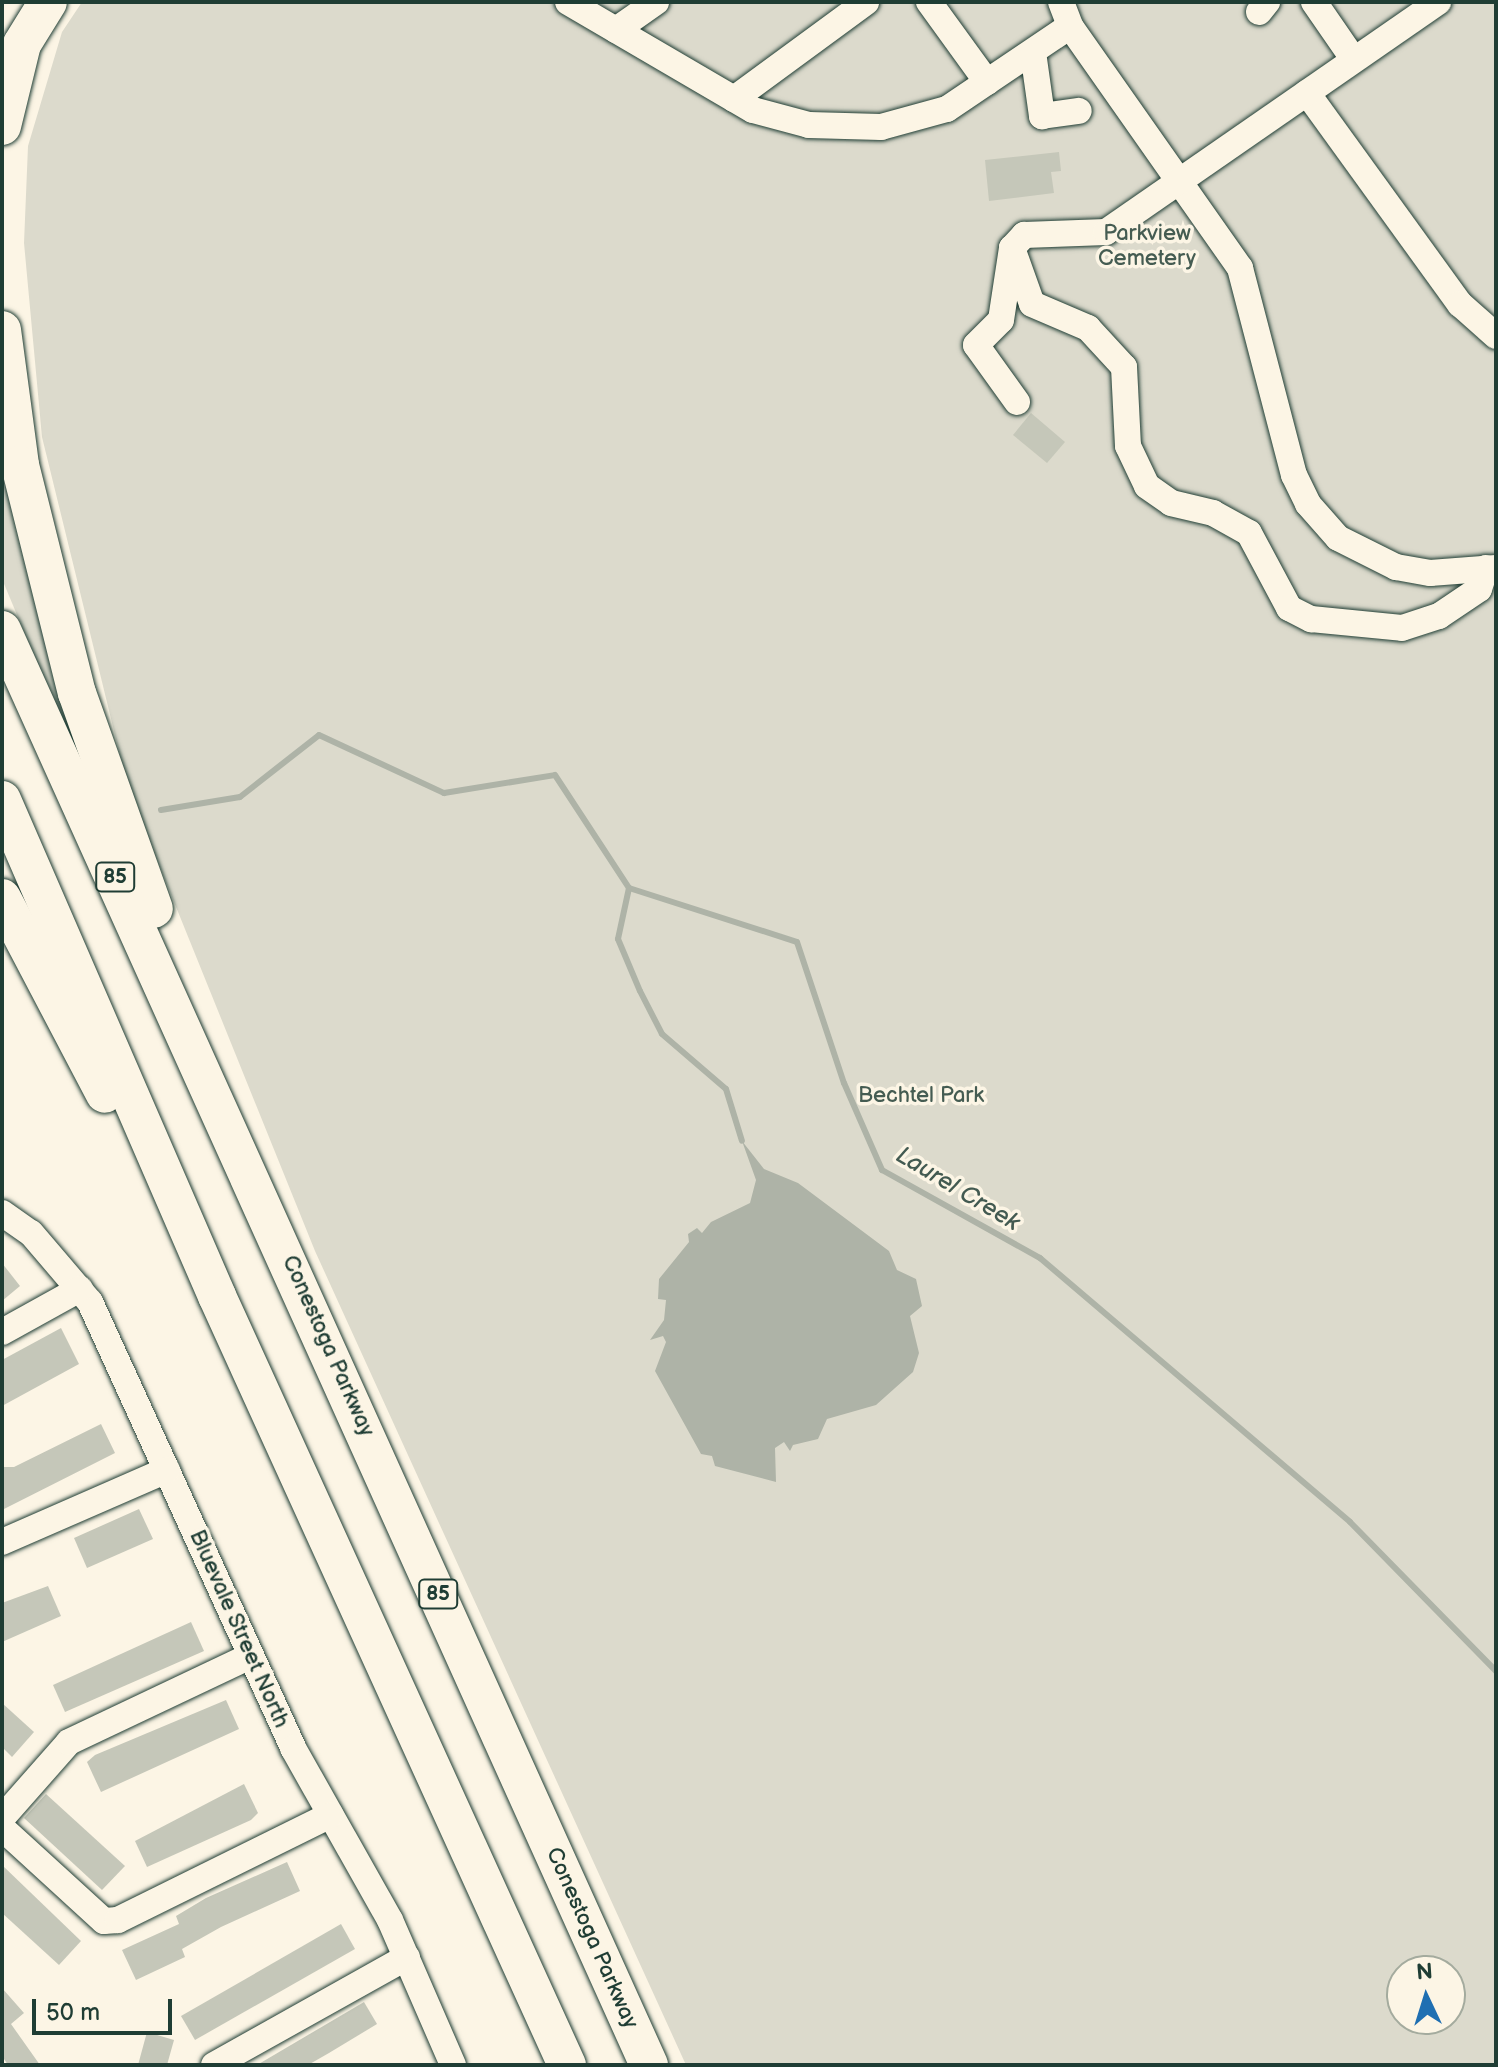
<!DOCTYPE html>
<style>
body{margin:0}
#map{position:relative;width:1498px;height:2067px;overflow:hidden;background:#fcf5e5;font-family:"Balsamiq Sans",sans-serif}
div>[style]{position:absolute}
.green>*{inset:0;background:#dcdacc}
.water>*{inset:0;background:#aeb3a7}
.stream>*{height:6px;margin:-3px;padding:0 3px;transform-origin:3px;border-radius:3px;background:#aeb3a7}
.building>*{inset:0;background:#c5c7b9}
.roads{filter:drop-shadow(0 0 2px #1f3d34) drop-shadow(0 0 2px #1f3d34)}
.minor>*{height:26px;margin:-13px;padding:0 13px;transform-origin:13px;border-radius:13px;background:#fcf5e5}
.highway>*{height:38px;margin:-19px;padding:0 19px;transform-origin:19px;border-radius:19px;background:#fcf5e5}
span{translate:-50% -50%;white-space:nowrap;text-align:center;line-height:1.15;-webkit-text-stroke:7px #fcf5e5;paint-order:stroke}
.shield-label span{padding:2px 6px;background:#fcf5e5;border:2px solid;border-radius:6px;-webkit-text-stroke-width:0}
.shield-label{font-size:20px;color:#1f3d34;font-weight:700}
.park-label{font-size:22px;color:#455c52}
.street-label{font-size:22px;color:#1f3d34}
.water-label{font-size:24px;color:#435a51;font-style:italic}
.frame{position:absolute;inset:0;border:4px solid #1f3d34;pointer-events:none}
.north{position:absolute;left:1386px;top:1955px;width:80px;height:80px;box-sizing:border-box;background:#fcf5e5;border:2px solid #a4ab9e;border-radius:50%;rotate:356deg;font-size:22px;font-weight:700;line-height:32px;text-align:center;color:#1f3d34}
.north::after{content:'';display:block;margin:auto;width:28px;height:36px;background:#1f6fb2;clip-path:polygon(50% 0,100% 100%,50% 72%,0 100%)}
.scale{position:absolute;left:32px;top:1999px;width:140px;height:36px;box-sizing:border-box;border:4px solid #1f3d34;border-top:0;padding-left:10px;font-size:24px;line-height:28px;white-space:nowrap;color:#1f3d34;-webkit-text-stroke:6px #fcf5e5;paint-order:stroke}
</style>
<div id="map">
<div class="green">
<div style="clip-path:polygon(evenodd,82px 2px,1496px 2px,1496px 2065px,686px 2065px,315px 1251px,128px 788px,42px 437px,24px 243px,28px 146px,62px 32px,82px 2px,1402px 1971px,1450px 1971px,1450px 2019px,1402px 2019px,1402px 1971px)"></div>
<div style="clip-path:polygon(2px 413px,82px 739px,71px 744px,2px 579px)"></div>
</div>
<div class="water">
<div style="clip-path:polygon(742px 1141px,764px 1169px,798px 1183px,889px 1251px,897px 1270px,916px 1279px,922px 1306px,910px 1316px,919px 1353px,913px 1372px,876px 1405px,827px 1419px,818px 1439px,793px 1445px,790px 1451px,784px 1442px,775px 1448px,776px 1482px,715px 1466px,712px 1456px,701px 1454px,655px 1371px,666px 1342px,663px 1336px,650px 1340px,664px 1320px,666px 1300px,658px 1299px,659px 1279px,689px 1242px,688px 1234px,697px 1228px,702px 1233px,711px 1222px,750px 1203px,756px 1180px)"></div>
</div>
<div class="stream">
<div style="left:161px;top:810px;width:80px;rotate:-9.3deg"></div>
<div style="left:240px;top:797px;width:100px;rotate:-38.1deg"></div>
<div style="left:319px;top:735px;width:138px;rotate:24.9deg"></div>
<div style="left:444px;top:793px;width:112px;rotate:-9.2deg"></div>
<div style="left:555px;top:775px;width:135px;rotate:56.8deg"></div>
<div style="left:629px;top:888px;width:176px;rotate:17.8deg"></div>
<div style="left:797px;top:942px;width:149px;rotate:71.6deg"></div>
<div style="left:844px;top:1083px;width:95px;rotate:66.4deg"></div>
<div style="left:882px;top:1170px;width:181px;rotate:29.1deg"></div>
<div style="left:1040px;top:1258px;width:407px;rotate:40.4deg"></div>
<div style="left:1350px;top:1522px;width:209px;rotate:45.6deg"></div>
<div style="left:629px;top:888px;width:52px;rotate:102.2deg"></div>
<div style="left:618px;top:939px;width:56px;rotate:67.1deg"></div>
<div style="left:640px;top:991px;width:48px;rotate:62.9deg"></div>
<div style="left:662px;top:1034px;width:84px;rotate:40.7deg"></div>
<div style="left:726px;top:1089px;width:54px;rotate:72.9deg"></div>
</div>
<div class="building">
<div style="clip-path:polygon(1059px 152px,1061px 171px,1051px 172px,1054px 193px,989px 201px,985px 160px)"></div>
<div style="clip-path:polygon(1031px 413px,1065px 442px,1047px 463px,1013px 435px)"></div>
<div style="clip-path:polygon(2px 1263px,20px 1286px,2px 1301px)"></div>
<div style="clip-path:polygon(61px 1328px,79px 1364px,2px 1406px,2px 1360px)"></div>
<div style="clip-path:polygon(101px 1424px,115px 1453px,2px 1510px,2px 1467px,14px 1467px)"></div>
<div style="clip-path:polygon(139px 1509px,153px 1539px,87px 1568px,74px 1538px)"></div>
<div style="clip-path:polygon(48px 1586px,61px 1616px,2px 1642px,2px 1603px)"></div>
<div style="clip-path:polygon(191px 1622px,204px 1651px,65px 1712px,53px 1685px)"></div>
<div style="clip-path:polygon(226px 1700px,239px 1729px,101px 1792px,87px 1762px,95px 1755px)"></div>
<div style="clip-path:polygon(2px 1703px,34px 1732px,12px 1757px,2px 1747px)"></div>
<div style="clip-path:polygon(244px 1784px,258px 1813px,251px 1820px,147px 1867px,135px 1841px)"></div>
<div style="clip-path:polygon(46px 1794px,125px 1866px,102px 1890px,24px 1818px)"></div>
<div style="clip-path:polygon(287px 1862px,300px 1891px,221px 1927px,182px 1949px,185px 1957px,136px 1980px,122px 1950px,179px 1924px,176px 1916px,206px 1898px)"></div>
<div style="clip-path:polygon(2px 1865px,81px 1941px,59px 1965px,2px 1913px)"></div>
<div style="clip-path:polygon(341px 1924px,355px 1949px,195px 2040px,181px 2016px)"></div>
<div style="clip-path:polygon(2px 1988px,24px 2013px,11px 2024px,40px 2065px,8px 2065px,2px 2056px)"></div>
<div style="clip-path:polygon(364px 2002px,377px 2024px,329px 2053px,308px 2065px,257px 2065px)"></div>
<div style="clip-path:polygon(147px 2032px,174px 2040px,167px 2065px,138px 2065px)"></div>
</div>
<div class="roads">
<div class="minor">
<div style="left:568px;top:2px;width:214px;rotate:30.3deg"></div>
<div style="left:753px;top:110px;width:58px;rotate:15deg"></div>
<div style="left:809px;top:125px;width:72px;rotate:1.6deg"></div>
<div style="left:881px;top:127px;width:68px;rotate:-15.3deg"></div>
<div style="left:947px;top:109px;width:148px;rotate:-34deg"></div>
<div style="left:929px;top:2px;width:99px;rotate:54.1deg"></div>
<div style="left:1061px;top:2px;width:26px;rotate:69deg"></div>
<div style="left:1070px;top:26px;width:296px;rotate:54.9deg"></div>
<div style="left:1240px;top:268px;width:214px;rotate:75.4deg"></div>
<div style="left:1294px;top:475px;width:32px;rotate:64deg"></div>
<div style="left:1308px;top:504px;width:45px;rotate:48.6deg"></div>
<div style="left:1338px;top:538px;width:65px;rotate:26.6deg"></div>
<div style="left:1396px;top:567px;width:35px;rotate:10deg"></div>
<div style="left:1430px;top:573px;width:66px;rotate:-4.3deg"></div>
<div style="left:1314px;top:2px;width:70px;rotate:55.4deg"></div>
<div style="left:1259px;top:12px;width:13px;rotate:-51deg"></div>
<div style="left:616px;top:30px;width:49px;rotate:-35deg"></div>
<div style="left:1033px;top:52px;width:65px;rotate:82deg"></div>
<div style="left:1042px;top:116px;width:37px;rotate:-8deg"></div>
<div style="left:1307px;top:93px;width:261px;rotate:54.1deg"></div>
<div style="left:1460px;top:304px;width:48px;rotate:41.6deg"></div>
<div style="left:734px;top:99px;width:164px;rotate:-36.3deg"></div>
<div style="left:1012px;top:248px;width:59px;rotate:70.3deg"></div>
<div style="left:1032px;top:304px;width:61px;rotate:23.2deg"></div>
<div style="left:1088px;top:328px;width:53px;rotate:47.3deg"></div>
<div style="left:1124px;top:367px;width:79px;rotate:87.1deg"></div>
<div style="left:1128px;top:446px;width:44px;rotate:64.6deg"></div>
<div style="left:1147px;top:486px;width:29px;rotate:35deg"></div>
<div style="left:1171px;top:503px;width:43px;rotate:13.4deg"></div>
<div style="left:1213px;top:513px;width:41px;rotate:29.1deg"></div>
<div style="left:1249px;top:533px;width:85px;rotate:61.9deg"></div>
<div style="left:1289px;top:608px;width:25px;rotate:27deg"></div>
<div style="left:1311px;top:619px;width:91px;rotate:5.6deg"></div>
<div style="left:1402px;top:628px;width:39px;rotate:-18deg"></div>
<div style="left:1439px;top:616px;width:48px;rotate:-34deg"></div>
<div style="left:1479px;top:589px;width:22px;rotate:-72deg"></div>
<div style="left:1017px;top:402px;width:70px;rotate:-125.7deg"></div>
<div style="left:976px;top:345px;width:35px;rotate:-45deg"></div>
<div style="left:1001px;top:320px;width:73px;rotate:-81.3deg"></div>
<div style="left:1012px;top:248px;width:18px;rotate:-47deg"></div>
<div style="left:1024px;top:235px;width:82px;rotate:-2.1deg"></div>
<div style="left:1106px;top:232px;width:404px;rotate:-34.7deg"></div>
<div style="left:2px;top:1213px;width:35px;rotate:35deg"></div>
<div style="left:31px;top:1233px;width:91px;rotate:49.5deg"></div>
<div style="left:90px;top:1302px;width:490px;rotate:65.5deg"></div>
<div style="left:293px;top:1748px;width:197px;rotate:60.6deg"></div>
<div style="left:390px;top:1920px;width:158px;rotate:66.5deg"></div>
<div style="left:2px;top:1332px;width:89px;rotate:-28.9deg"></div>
<div style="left:2px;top:1542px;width:180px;rotate:-23.6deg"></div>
<div style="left:2px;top:1818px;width:101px;rotate:-48.6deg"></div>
<div style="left:69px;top:1742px;width:200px;rotate:-25.4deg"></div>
<div style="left:2px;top:1828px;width:138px;rotate:42.4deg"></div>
<div style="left:104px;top:1921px;width:14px;rotate:-4deg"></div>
<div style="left:118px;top:1920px;width:237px;rotate:-26.3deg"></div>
<div style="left:214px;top:2065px;width:221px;rotate:-29.2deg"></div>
</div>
<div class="highway">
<div style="left:2px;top:126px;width:84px;rotate:-76.3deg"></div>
<div style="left:22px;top:44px;width:49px;rotate:-58.2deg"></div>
<div style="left:2px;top:330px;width:136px;rotate:82.4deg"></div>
<div style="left:20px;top:465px;width:235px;rotate:76deg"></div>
<div style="left:77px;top:693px;width:229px;rotate:70.4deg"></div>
<div style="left:2px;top:630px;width:1574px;rotate:65.73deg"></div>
<div style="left:2px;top:800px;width:541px;rotate:66.56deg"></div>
<div style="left:217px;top:1296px;width:845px;rotate:65.53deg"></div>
<div style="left:2px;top:898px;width:221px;rotate:62.3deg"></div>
</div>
</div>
<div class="shield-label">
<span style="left:115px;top:877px">85</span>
<span style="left:438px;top:1594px">85</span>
</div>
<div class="park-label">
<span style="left:1147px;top:246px">Parkview<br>Cemetery</span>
<span style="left:921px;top:1096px">Bechtel Park</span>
</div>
<div class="street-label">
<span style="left:328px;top:1346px;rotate:66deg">Conestoga Parkway</span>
<span style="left:239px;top:1629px;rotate:66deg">Bluevale Street North</span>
<span style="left:592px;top:1938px;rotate:66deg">Conestoga Parkway</span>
</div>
<div class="water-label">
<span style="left:958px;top:1189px;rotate:31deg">Laurel Creek</span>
</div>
<div class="frame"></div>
<div class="north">N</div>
<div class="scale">50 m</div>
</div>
